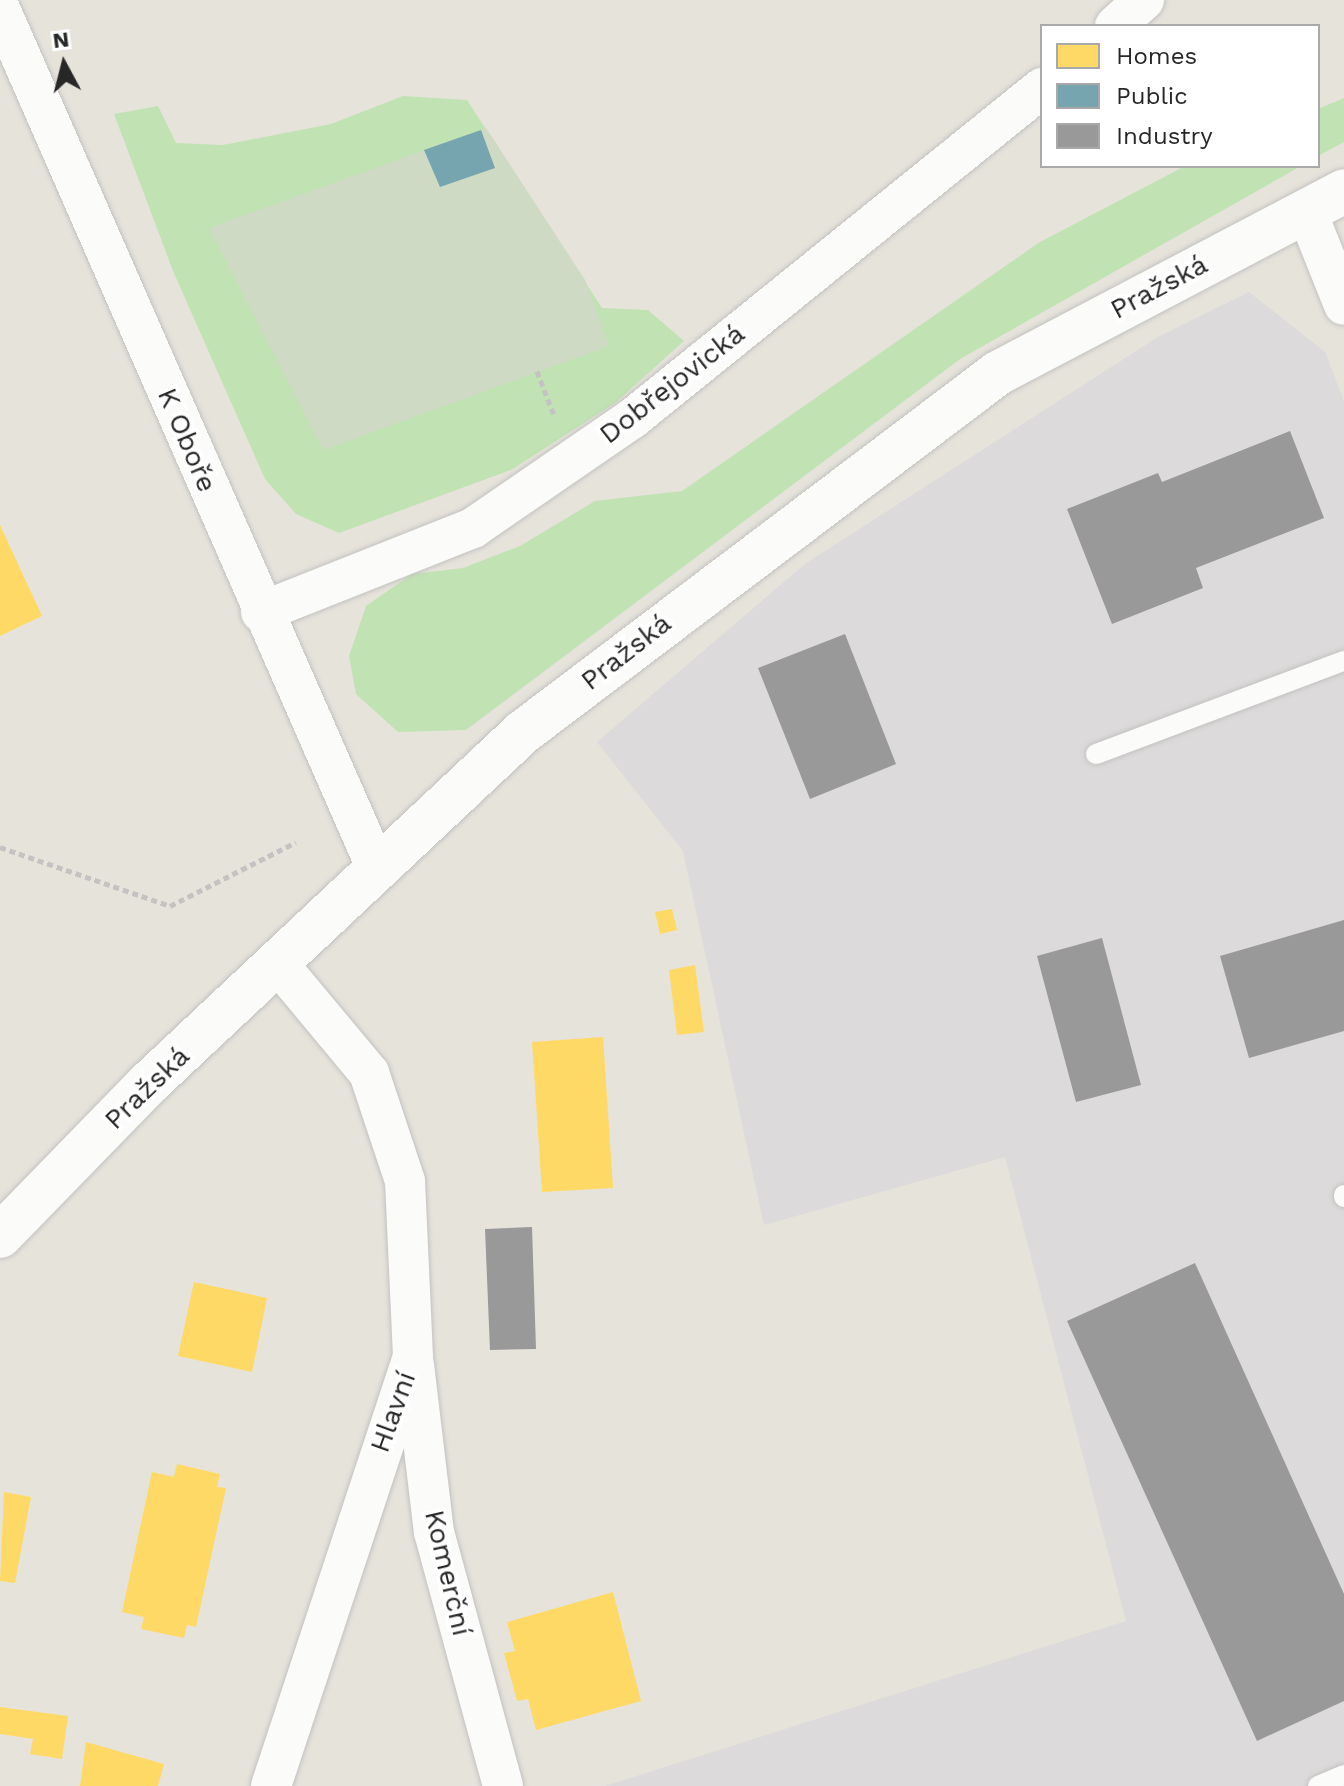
<!DOCTYPE html>
<meta charset="utf-8">
<style>
body{margin:0}
#map{position:relative;width:1344px;height:1786px;overflow:hidden;background:#e6e3db;font-family:"Work Sans",sans-serif}
div>[style]{position:absolute}
.industrial>*{inset:0;background:#dcdada}
.green>*{inset:0;background:#c1e2b3}
.cemetery>*{inset:0;background:#cedac3}
.homes>*{inset:0;background:#ffd966}
.public>*{inset:0;background:#76a5af}
.industry>*{inset:0;background:#999}
.path>*{height:5px;margin-top:-2.5px;transform-origin:0;background:repeating-linear-gradient(90deg,#c4c3c2 0 6px,transparent 0 10px)}
.roads{filter:drop-shadow(0 0 2px #c3c2c1) drop-shadow(0 0 2px #c3c2c1)}
.service>*{height:20px;margin:-10px;padding:0 10px;transform-origin:10px;border-radius:10px;background:#fbfbfa}
.minor>*{height:40px;margin:-20px;padding:0 20px;transform-origin:20px;border-radius:20px;background:#fbfbfa}
.secondary>*{height:44px;margin:-22px;padding:0 22px;transform-origin:22px;border-radius:22px;background:#fbfbfa}
span{translate:-50% -50%;white-space:nowrap;text-align:center;line-height:1.15;-webkit-text-stroke:8px #fff;paint-order:stroke}
.street-label{font-size:28px;color:#272727}
.legend{position:absolute;left:1040px;top:24px;width:280px;height:144px;box-sizing:border-box;background:#fff;border:2px solid #a9a9a9;margin:0;padding:10px 14px;list-style:none;font-size:24px;color:#272727}
.legend li{display:flex;align-items:center;gap:16px;height:40px}
.legend b{width:40px;border:2px solid #a9a9a9}
.north{position:absolute;left:24px;top:24px;width:80px;height:80px;-webkit-text-stroke:6px #fff;paint-order:stroke;rotate:353deg;font-size:22px;font-weight:700;line-height:32px;text-align:center;color:#272727}
.north::after{content:'';display:block;margin:auto;width:28px;height:36px;background:#272727;clip-path:polygon(50% 0,100% 100%,50% 72%,0 100%)}
</style>
<div id="map">
<div class="industrial">
<div style="clip-path:polygon(1249px 292px,1325px 352px,1344px 401px,1344px 1786px,605px 1786px,1126px 1621px,1005px 1157px,764px 1225px,683px 851px,597px 742px,805px 564px,1158px 337px)"></div>
</div>
<div class="green">
<div style="clip-path:polygon(403px 96px,467px 100px,602px 308px,648px 310px,684px 341px,615px 403px,511px 470px,339px 533px,296px 514px,265px 479px,173px 271px,114px 114px,158px 106px,176px 143px,223px 145px,331px 124px)"></div>
<div style="clip-path:polygon(1344px 98px,1344px 142px,1318px 156px,1318px 109px)"></div>
<div style="clip-path:polygon(1185px 166px,1301px 166px,960px 359px,466px 730px,398px 732px,356px 694px,349px 656px,366px 606px,412px 574px,463px 568px,520px 546px,595px 501px,682px 491px,1040px 242px)"></div>
</div>
<div class="cemetery">
<div style="clip-path:polygon(486px 128px,585px 280px,609px 346px,323px 450px,209px 228px)"></div>
</div>
<div class="homes">
<div style="clip-path:polygon(0 525px,42px 616px,0 636px)"></div>
<div style="clip-path:polygon(672px 909px,677px 930px,660px 934px,655px 912px)"></div>
<div style="clip-path:polygon(695px 965px,704px 1032px,677px 1035px,669px 970px)"></div>
<div style="clip-path:polygon(603px 1037px,613px 1188px,542px 1192px,532px 1042px)"></div>
<div style="clip-path:polygon(194px 1282px,267px 1298px,252px 1372px,178px 1356px)"></div>
<div style="clip-path:polygon(177px 1464px,220px 1474px,217px 1487px,226px 1488px,196px 1627px,187px 1625px,184px 1638px,141px 1629px,144px 1617px,122px 1612px,152px 1472px,174px 1477px)"></div>
<div style="clip-path:polygon(4px 1492px,31px 1497px,15px 1583px,0 1581px)"></div>
<div style="clip-path:polygon(613px 1592px,641px 1701px,536px 1730px,528px 1699px,517px 1701px,504px 1653px,515px 1651px,507px 1622px)"></div>
<div style="clip-path:polygon(0 1707px,68px 1716px,62px 1759px,30px 1754px,33px 1739px,0 1734px)"></div>
<div style="clip-path:polygon(86px 1742px,164px 1764px,158px 1786px,80px 1786px)"></div>
</div>
<div class="public">
<div style="clip-path:polygon(481px 130px,495px 168px,440px 187px,424px 150px)"></div>
</div>
<div class="industry">
<div style="clip-path:polygon(1290px 431px,1324px 518px,1196px 568px,1203px 588px,1112px 624px,1067px 509px,1158px 473px,1162px 482px)"></div>
<div style="clip-path:polygon(845px 634px,896px 764px,810px 799px,758px 668px)"></div>
<div style="clip-path:polygon(1344px 920px,1344px 1031px,1249px 1058px,1220px 956px)"></div>
<div style="clip-path:polygon(1102px 938px,1141px 1085px,1076px 1102px,1037px 956px)"></div>
<div style="clip-path:polygon(532px 1227px,536px 1349px,490px 1350px,485px 1229px)"></div>
<div style="clip-path:polygon(1195px 1263px,1344px 1594px,1344px 1701px,1257px 1741px,1067px 1321px)"></div>
</div>
<div class="path">
<div style="left:537px;top:371px;width:50px;rotate:69deg"></div>
<div style="left:0;top:847px;width:180px;rotate:19.1deg"></div>
<div style="left:170px;top:906px;width:141px;rotate:-26.9deg"></div>
</div>
<div class="roads">
<div class="service">
<div style="left:1096px;top:754px;width:265px;rotate:-20.6deg"></div>
<div style="left:1344px;top:1195px;width:2px;rotate:90deg"></div>
<div style="left:1318px;top:1786px;width:28px;rotate:-23deg"></div>
</div>
<div class="minor">
<div style="left:0;top:9px;width:939px;rotate:66.33deg"></div>
<div style="left:1115px;top:26px;width:39px;rotate:-42deg"></div>
<div style="left:1306px;top:210px;width:102px;rotate:68.2deg"></div>
<div style="left:261px;top:612px;width:228px;rotate:-21.6deg"></div>
<div style="left:473px;top:528px;width:194px;rotate:-34.5deg"></div>
<div style="left:633px;top:418px;width:526px;rotate:-38.9deg"></div>
<div style="left:414px;top:1365px;width:168px;rotate:83.2deg"></div>
<div style="left:434px;top:1532px;width:263px;rotate:74.8deg"></div>
<div style="left:271px;top:1786px;width:452px;rotate:-71.7deg"></div>
<div style="left:413px;top:1357px;width:176px;rotate:-92.6deg"></div>
<div style="left:405px;top:1181px;width:114px;rotate:-108.4deg"></div>
<div style="left:369px;top:1073px;width:141px;rotate:-129.8deg"></div>
</div>
<div class="secondary">
<div style="left:0;top:1236px;width:215px;rotate:-45.8deg"></div>
<div style="left:150px;top:1082px;width:511px;rotate:-43.18deg"></div>
<div style="left:523px;top:732px;width:595px;rotate:-37.08deg"></div>
<div style="left:998px;top:373px;width:391px;rotate:-27.7deg"></div>
</div>
</div>
<div class="street-label">
<span style="left:1159px;top:287px;rotate:-28deg">Pražská</span>
<span style="left:672px;top:384px;rotate:-38deg">Dobřejovická</span>
<span style="left:187px;top:440px;rotate:67deg">K Oboře</span>
<span style="left:626px;top:652px;rotate:-38deg">Pražská</span>
<span style="left:147px;top:1088px;rotate:-44deg">Pražská</span>
<span style="left:393px;top:1412px;rotate:-70deg">Hlavní</span>
<span style="left:448px;top:1573px;rotate:77deg">Komerční</span>
</div>
<ul class="legend">
<li><b style="height:22px;background:#ffd966"></b>Homes</li>
<li><b style="height:22px;background:#76a5af"></b>Public</li>
<li><b style="height:22px;background:#999"></b>Industry</li>
</ul>
<div class="north">N</div>
</div>
